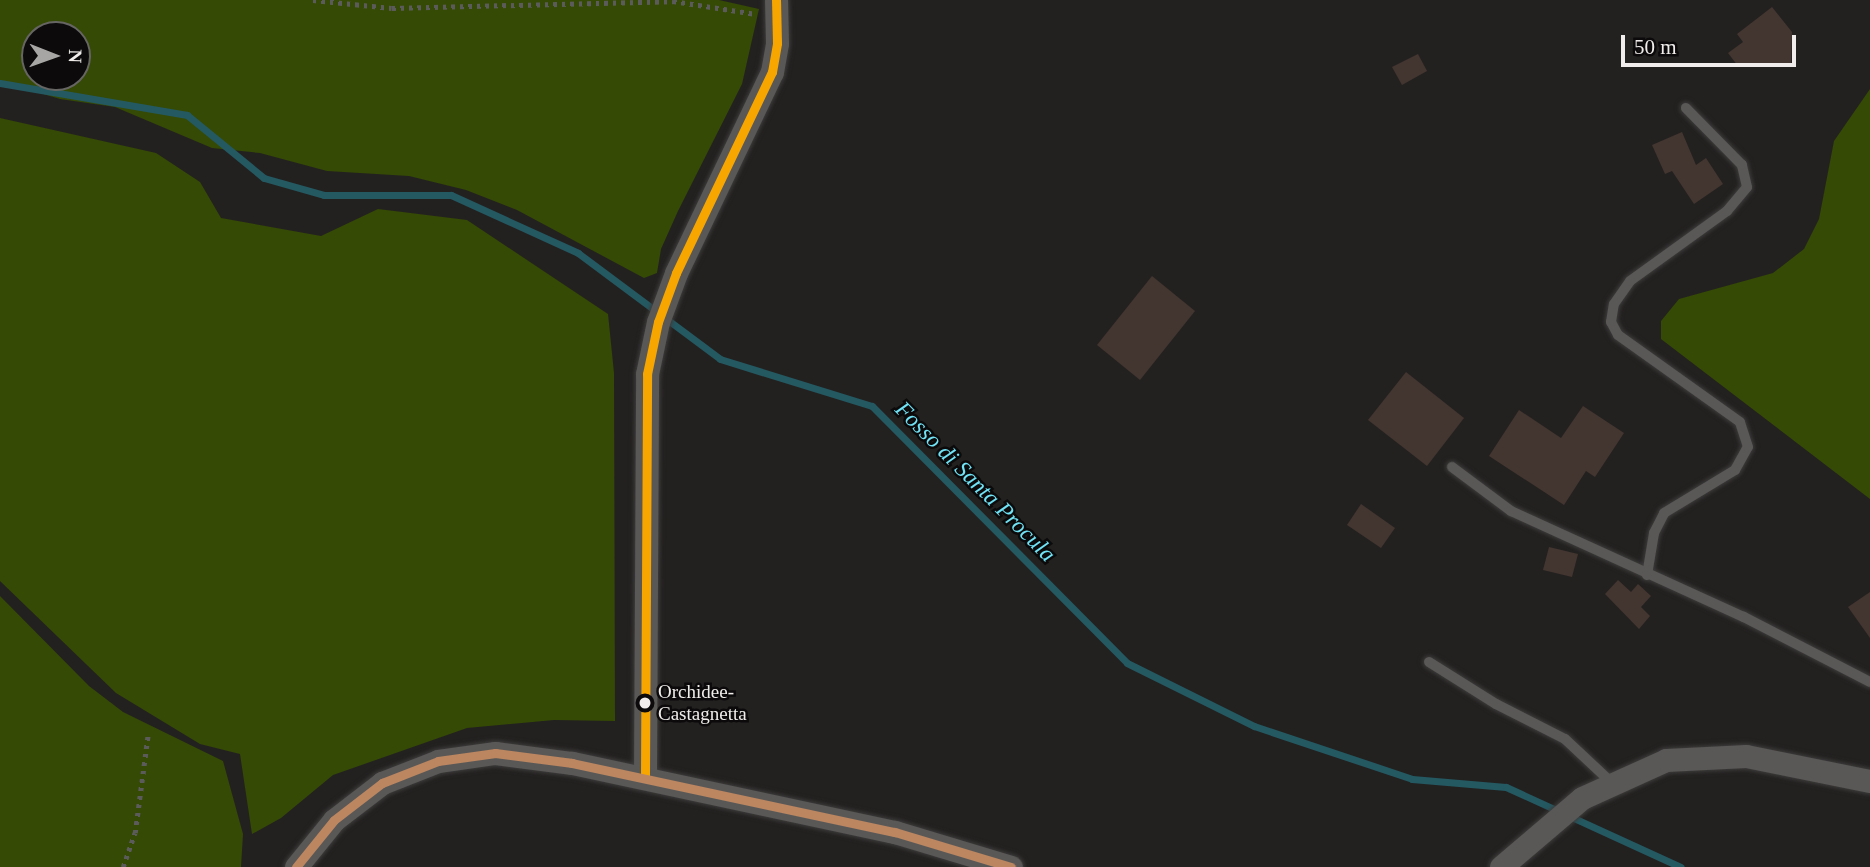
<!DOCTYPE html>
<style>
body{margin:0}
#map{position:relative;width:1870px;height:867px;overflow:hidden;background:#232120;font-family:Georgia,serif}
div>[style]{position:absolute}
.green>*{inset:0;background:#354a04}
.stream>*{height:7px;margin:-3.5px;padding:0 3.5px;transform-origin:3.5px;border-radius:3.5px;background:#245962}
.building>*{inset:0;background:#43352f}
.path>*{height:4.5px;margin-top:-2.25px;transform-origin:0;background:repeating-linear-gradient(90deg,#5c5b5b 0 3.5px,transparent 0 8.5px)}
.roads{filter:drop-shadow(0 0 2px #3d3c3b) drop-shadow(0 0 2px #3d3c3b)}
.lane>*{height:10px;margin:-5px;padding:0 5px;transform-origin:5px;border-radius:5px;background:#5a5857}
.street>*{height:23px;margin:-11.5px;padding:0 11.5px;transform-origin:11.5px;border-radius:11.5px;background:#5a5857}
.bus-1>*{height:9px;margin:-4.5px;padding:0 4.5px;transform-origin:4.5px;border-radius:4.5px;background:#f7a600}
.bus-2>*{height:9px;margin:-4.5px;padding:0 4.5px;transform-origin:4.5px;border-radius:4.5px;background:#bb8660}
.dots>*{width:19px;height:19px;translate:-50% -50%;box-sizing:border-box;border:4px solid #0c0a0a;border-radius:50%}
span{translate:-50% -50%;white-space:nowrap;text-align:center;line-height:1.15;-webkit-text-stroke:5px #0c0a0a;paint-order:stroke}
.bus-label{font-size:19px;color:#f0edec}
.left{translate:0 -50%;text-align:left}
.water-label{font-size:23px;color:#70e3f6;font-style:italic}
.north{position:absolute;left:21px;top:21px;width:70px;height:70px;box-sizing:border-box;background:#0c0a0a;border:2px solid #676564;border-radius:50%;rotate:91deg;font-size:19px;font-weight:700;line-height:28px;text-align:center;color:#f0edec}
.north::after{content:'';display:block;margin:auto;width:24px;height:32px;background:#a8a6a5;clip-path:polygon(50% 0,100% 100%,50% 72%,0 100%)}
.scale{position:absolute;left:1621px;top:35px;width:175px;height:32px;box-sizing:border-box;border:4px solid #f0edec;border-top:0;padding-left:9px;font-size:21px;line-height:24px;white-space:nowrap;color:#f0edec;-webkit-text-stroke:5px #0c0a0a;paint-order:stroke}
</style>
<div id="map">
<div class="green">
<div style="clip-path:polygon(evenodd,0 0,719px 0,759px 9px,742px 84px,678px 211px,661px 249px,657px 273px,644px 278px,517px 210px,466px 190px,409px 176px,327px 171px,260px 153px,212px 148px,115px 107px,60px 99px,0 81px,0 0,35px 35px,77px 35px,77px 77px,35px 77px,35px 35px)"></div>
<div style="clip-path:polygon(1870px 89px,1870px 499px,1661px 339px,1661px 321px,1679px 299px,1773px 273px,1804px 249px,1819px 219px,1834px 141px)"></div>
<div style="clip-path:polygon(0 118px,156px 153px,200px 182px,221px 218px,321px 236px,378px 209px,467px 220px,608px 314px,614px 373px,615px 721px,554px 720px,467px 728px,333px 775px,281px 818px,252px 834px,240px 754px,200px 744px,116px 693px,0 581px)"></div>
<div style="clip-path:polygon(0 596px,89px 686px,123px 712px,223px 761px,243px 834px,241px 867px,0 867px)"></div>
</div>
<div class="stream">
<div style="left:0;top:83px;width:190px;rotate:9.7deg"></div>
<div style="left:187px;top:115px;width:99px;rotate:39.3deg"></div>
<div style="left:264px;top:178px;width:62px;rotate:15.8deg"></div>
<div style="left:324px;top:195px;width:127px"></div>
<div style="left:451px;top:195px;width:140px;rotate:24.5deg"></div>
<div style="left:578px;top:253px;width:177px;rotate:36.7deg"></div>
<div style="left:720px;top:359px;width:159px;rotate:17.2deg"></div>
<div style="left:872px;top:406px;width:362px;rotate:45.2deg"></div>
<div style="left:1127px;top:663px;width:142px;rotate:26.4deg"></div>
<div style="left:1254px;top:726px;width:167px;rotate:18.5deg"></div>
<div style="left:1412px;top:779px;width:94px;rotate:4.9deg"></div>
<div style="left:1506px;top:787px;width:192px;rotate:24.6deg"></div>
</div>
<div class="building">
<div style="clip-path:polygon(1772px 7px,1792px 32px,1791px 67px,1738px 66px,1728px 53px,1743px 42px,1737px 34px)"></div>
<div style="clip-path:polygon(1418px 54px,1427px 71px,1402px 85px,1392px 67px)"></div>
<div style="clip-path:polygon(1682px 132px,1696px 165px,1706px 158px,1723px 184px,1694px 204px,1672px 171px,1665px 174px,1652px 145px)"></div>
<div style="clip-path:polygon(1152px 276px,1195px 311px,1140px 380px,1097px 345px)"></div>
<div style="clip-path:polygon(1406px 372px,1464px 418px,1427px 466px,1368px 420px)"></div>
<div style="clip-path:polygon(1583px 406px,1624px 433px,1595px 477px,1586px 471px,1564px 505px,1489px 456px,1519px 410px,1561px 438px)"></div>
<div style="clip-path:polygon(1361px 504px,1395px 528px,1381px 548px,1347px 525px)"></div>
<div style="clip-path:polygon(1549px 547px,1578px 554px,1572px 577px,1543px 570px)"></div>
<div style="clip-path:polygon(1618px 580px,1631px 592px,1638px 584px,1651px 596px,1641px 607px,1650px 616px,1639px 629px,1605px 594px)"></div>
<div style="clip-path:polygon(1870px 592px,1870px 638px,1848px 607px)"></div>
</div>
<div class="path">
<div style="left:313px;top:0;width:79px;rotate:5.8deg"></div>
<div style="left:392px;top:8px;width:281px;rotate:-1.4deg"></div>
<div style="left:673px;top:1px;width:84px;rotate:8.9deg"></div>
<div style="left:123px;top:867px;width:36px;rotate:-71deg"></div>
<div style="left:135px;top:833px;width:100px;rotate:-82.5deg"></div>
</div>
<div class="roads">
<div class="lane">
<div style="left:1452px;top:467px;width:74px;rotate:36.7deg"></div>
<div style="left:1511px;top:511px;width:256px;rotate:24.5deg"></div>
<div style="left:1744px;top:617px;width:142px;rotate:27.3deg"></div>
<div style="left:1647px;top:575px;width:43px;rotate:-80.5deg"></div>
<div style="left:1654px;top:533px;width:22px;rotate:-63deg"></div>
<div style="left:1664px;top:513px;width:83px;rotate:-31.2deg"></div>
<div style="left:1735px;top:470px;width:26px;rotate:-61deg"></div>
<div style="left:1748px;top:447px;width:26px;rotate:-108deg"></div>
<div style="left:1740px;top:422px;width:150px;rotate:-144.5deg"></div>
<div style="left:1618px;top:335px;width:15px;rotate:-118deg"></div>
<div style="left:1611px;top:322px;width:18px;rotate:-81deg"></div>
<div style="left:1614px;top:304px;width:28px;rotate:-55deg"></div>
<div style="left:1630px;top:281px;width:120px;rotate:-35.8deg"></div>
<div style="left:1727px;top:211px;width:31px;rotate:-50deg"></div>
<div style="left:1747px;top:187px;width:23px;rotate:-103deg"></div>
<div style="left:1742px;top:165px;width:80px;rotate:-134.5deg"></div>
<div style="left:1429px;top:662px;width:79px;rotate:32.1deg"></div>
<div style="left:1496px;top:704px;width:77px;rotate:26.9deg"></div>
<div style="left:1565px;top:739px;width:64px;rotate:43.1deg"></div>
</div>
<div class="street">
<div style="left:645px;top:777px;width:403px;rotate:-89.7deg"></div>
<div style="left:647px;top:374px;width:53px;rotate:-78.1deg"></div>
<div style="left:658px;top:322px;width:52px;rotate:-69.8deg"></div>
<div style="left:676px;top:273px;width:223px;rotate:-64.5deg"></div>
<div style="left:772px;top:72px;width:29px;rotate:-80deg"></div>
<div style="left:777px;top:43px;width:43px;rotate:-91.3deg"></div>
<div style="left:296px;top:867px;width:60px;rotate:-51deg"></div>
<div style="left:334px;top:820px;width:61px;rotate:-37.6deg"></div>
<div style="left:382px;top:783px;width:60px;rotate:-21.4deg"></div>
<div style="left:438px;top:761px;width:58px;rotate:-8deg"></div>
<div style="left:495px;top:753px;width:78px;rotate:7.4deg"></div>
<div style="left:572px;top:763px;width:330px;rotate:12.1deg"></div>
<div style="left:895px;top:832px;width:121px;rotate:16.8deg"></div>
<div style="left:1501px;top:867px;width:106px;rotate:-40.4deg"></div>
<div style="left:1582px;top:798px;width:92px;rotate:-24.3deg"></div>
<div style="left:1666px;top:760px;width:80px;rotate:-2.9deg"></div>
<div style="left:1746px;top:756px;width:126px;rotate:11.4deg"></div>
</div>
</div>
<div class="bus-1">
<div style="left:645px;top:777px;width:403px;rotate:-89.7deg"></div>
<div style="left:647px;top:374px;width:53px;rotate:-78.1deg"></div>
<div style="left:658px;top:322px;width:52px;rotate:-69.8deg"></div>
<div style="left:676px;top:273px;width:223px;rotate:-64.5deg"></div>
<div style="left:772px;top:72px;width:29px;rotate:-80deg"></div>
<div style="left:777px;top:43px;width:43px;rotate:-91.3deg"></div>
</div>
<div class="bus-2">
<div style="left:296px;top:867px;width:60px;rotate:-51deg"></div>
<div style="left:334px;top:820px;width:61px;rotate:-37.6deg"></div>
<div style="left:382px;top:783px;width:60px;rotate:-21.4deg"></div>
<div style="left:438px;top:761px;width:58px;rotate:-8deg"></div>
<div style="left:495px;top:753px;width:78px;rotate:7.4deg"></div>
<div style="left:572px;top:763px;width:330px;rotate:12.1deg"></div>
<div style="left:895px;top:832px;width:121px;rotate:16.8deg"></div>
</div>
<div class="dots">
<div style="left:645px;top:703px;background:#f0edec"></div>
</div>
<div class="bus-label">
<span class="left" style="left:658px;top:703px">Orchidee-<br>Castagnetta</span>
</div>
<div class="water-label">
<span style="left:975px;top:482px;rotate:45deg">Fosso di Santa Procula</span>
</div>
<div class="north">N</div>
<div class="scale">50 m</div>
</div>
